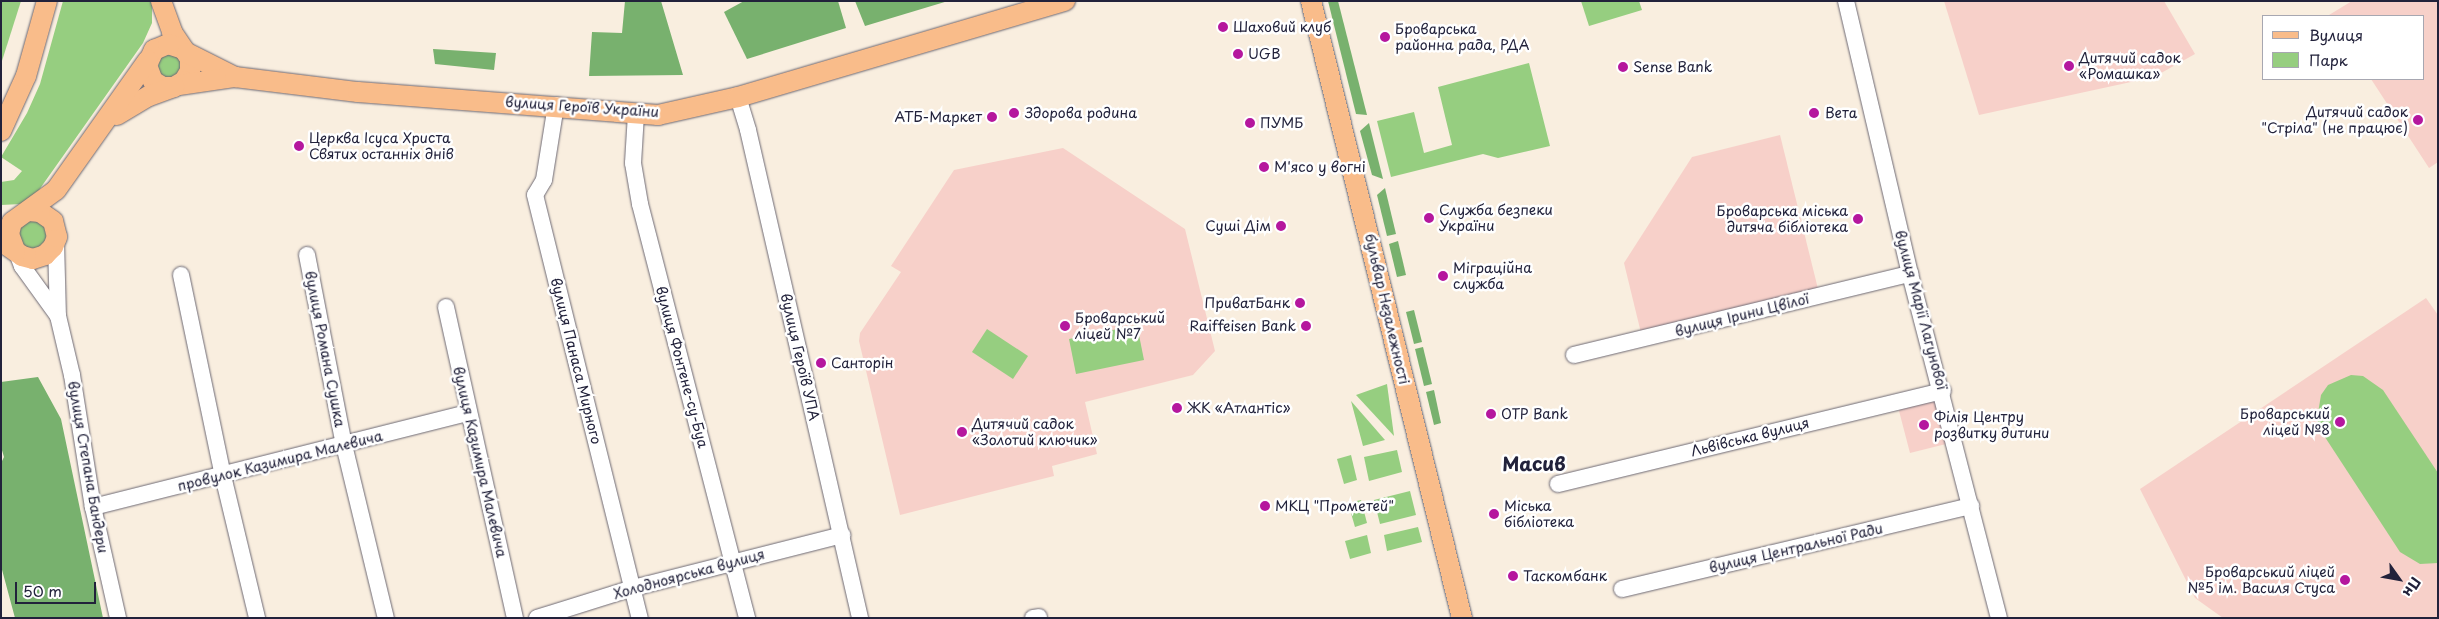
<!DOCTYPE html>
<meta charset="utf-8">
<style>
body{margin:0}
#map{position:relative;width:2439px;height:619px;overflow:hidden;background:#f9eedf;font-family:"Playpen Sans",sans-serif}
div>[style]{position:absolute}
.built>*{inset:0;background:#f7d0c9}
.green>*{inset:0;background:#96ce80}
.forest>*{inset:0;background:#78b16e}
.roads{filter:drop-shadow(0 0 1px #6d6974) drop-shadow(0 0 1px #6d6974)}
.minor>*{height:16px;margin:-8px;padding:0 8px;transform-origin:8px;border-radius:8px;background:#fff}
.major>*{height:20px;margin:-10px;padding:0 10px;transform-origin:10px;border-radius:10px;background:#f9bc8a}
.dots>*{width:14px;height:14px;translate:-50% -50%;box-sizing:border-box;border:2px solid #fff;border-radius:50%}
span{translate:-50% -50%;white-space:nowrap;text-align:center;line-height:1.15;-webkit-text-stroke:5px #fff;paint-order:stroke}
.poi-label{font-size:14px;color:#22223b}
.left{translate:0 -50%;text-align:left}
.right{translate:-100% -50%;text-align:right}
.street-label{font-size:14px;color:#22223b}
.district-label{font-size:19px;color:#22223b;font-weight:700}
.frame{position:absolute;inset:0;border:2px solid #22223b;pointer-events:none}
.legend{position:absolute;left:2262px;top:15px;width:162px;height:65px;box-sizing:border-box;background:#fff;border:1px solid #a7a7b1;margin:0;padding:6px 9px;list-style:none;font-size:15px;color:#22223b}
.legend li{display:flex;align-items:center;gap:10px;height:25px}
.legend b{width:25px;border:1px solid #a7a7b1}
.north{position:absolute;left:2374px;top:554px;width:50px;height:50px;-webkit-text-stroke:4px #fff;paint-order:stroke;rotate:122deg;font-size:14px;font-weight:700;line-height:20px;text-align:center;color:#22223b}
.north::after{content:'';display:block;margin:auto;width:18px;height:22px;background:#22223b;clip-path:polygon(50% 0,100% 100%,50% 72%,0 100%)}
.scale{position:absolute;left:15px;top:582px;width:81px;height:22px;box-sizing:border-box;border:2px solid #22223b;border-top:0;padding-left:6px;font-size:15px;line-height:18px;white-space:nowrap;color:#22223b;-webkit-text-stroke:4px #fff;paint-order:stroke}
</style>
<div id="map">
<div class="built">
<div style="clip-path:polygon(1944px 1px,2164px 1px,2195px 54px,2154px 77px,1979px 115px)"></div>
<div style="clip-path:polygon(2352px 1px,2438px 1px,2438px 162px,2429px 168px,2371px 79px,2423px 79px,2423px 16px,2329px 15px)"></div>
<div style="clip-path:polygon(1780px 135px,1819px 293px,1642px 337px,1624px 263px,1692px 157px)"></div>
<div style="clip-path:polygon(1063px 148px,1185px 229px,1215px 351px,1193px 375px,1085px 402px,1097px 454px,1052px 466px,1054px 476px,900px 515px,859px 341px,860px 333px,901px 272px,891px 266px,954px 170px)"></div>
<div style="clip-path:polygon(2426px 298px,2438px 315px,2438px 618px,2223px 618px,2195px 598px,2140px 489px)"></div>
<div style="clip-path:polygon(1938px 397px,1950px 443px,1910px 453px,1898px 407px)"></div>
</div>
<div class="green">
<div style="clip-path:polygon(1px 1px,21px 1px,1px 64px)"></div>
<div style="clip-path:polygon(63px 1px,152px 1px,152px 23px,143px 43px,39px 190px,21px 204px,1px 205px,1px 182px,14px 180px,22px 171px,1px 157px,27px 113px,40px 84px)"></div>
<div style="clip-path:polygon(1581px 1px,1639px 1px,1642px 10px,1589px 26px)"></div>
<div style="clip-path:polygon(160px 54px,180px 56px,180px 78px,157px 78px)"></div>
<div style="clip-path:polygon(1529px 63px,1550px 146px,1498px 158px,1483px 154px,1391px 177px,1377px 121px,1414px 112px,1424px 153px,1452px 145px,1438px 87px)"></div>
<div style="clip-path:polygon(35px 216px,51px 234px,38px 250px,22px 246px,17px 228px)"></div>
<div style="clip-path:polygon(1137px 325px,1144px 360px,1076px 374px,1069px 339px)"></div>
<div style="clip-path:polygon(987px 329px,1028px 356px,1013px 379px,972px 352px)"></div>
<div style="clip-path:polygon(2351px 375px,2363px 376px,2383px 390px,2438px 473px,2438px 563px,2420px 564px,2400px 552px,2321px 431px,2317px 419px,2321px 395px,2328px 385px)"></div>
<div style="clip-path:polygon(1387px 384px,1394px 436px,1356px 395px)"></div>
<div style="clip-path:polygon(1351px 401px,1385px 440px,1363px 446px)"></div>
<div style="clip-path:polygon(1397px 450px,1402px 472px,1369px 481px,1364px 457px)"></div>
<div style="clip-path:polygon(1351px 455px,1357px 480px,1344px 484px,1337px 459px)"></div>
<div style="clip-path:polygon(1410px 491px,1416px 515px,1380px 524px,1374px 500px)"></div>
<div style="clip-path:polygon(1361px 500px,1367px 523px,1355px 527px,1348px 503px)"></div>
<div style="clip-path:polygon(1418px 527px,1422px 542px,1387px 551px,1384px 535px)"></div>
<div style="clip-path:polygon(1367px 535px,1371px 553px,1350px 559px,1345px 541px)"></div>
</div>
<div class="forest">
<div style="clip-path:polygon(625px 1px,661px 1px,683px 75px,589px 76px,592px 32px,622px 33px)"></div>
<div style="clip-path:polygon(744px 1px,838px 1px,846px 28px,747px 59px,724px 12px)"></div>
<div style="clip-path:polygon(855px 1px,948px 1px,865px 26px)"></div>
<div style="clip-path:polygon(1328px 1px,1338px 1px,1367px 115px,1356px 114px)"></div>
<div style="clip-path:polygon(433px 49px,496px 53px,494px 70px,435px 64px)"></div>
<div style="clip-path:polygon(1369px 123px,1383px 179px,1372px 175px,1360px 131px)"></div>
<div style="clip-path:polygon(1385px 188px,1396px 234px,1387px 236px,1377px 195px)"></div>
<div style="clip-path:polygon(1398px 241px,1406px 275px,1397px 277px,1389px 244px)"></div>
<div style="clip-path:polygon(1414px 310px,1422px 342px,1414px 344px,1406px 312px)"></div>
<div style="clip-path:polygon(1423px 347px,1432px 384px,1424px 386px,1415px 349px)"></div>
<div style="clip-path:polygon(38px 377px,61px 419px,103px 618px,15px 618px,1px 566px,1px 463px,4px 457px,1px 447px,1px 382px)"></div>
<div style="clip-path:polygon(1434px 390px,1441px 423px,1434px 425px,1426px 392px)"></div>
</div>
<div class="roads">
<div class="minor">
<div style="left:1846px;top:1px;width:280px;rotate:76.8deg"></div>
<div style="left:1910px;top:274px;width:355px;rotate:75.5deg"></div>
<div style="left:738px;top:97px;width:34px;rotate:73deg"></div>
<div style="left:748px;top:130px;width:501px;rotate:77.07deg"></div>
<div style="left:556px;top:105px;width:76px;rotate:99.1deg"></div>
<div style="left:544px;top:180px;width:17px;rotate:121deg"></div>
<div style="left:535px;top:195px;width:436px;rotate:76.1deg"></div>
<div style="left:636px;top:114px;width:49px;rotate:93.5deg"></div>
<div style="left:633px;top:163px;width:42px;rotate:80.3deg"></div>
<div style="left:640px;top:204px;width:428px;rotate:75.5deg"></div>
<div style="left:56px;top:242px;width:74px;rotate:88.5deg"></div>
<div style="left:58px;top:316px;width:61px;rotate:76.7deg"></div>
<div style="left:72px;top:375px;width:134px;rotate:81deg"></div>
<div style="left:93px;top:507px;width:114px;rotate:77.3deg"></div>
<div style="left:17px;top:253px;width:14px;rotate:69deg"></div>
<div style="left:22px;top:266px;width:62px;rotate:54.2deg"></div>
<div style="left:307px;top:255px;width:194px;rotate:79deg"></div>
<div style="left:344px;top:445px;width:178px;rotate:76.4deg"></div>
<div style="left:181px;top:275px;width:205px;rotate:78.2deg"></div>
<div style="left:223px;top:476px;width:146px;rotate:76.5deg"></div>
<div style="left:446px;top:307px;width:319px;rotate:77.5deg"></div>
<div style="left:1574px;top:355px;width:346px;rotate:-13.6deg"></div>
<div style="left:1558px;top:484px;width:396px;rotate:-13.6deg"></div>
<div style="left:93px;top:507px;width:386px;rotate:-14.1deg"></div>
<div style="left:1622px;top:589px;width:359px;rotate:-13.4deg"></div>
<div style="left:537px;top:618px;width:101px;rotate:-17.4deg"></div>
<div style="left:633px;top:588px;width:216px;rotate:-14.2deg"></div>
<div style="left:1033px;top:618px;width:6px;rotate:-9deg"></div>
</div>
<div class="major">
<div style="left:161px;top:1px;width:33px;rotate:70deg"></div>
<div style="left:172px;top:32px;width:32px;rotate:56deg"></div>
<div style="left:190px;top:59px;width:12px;rotate:90deg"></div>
<div style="left:190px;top:71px;width:12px;rotate:121deg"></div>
<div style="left:184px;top:81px;width:12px;rotate:149deg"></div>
<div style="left:174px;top:87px;width:11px;rotate:180deg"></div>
<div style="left:163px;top:87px;width:12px;rotate:-149deg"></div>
<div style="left:153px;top:81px;width:17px;rotate:-111deg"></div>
<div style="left:147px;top:65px;width:17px;rotate:-65deg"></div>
<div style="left:154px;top:50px;width:15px;rotate:-23deg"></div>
<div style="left:168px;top:44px;width:16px;rotate:18deg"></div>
<div style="left:1311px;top:1px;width:635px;rotate:76.25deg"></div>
<div style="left:187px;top:53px;width:54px;rotate:26.6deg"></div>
<div style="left:179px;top:85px;width:57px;rotate:-8.1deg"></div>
<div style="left:235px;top:77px;width:124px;rotate:7deg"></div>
<div style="left:358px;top:92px;width:301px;rotate:4.4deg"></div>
<div style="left:658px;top:115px;width:82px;rotate:-12.7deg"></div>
<div style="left:738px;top:97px;width:341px;rotate:-16.4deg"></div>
<div style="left:117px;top:115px;width:37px;rotate:-31deg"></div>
<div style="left:149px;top:96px;width:27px;rotate:-20deg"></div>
<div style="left:1px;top:131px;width:60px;rotate:-65.6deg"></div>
<div style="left:26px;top:76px;width:78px;rotate:-74.4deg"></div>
<div style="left:5px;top:244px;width:21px;rotate:35deg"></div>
<div style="left:22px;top:256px;width:11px;rotate:15deg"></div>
<div style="left:33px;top:259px;width:13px;rotate:-18deg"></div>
<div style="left:45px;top:255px;width:11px;rotate:-45deg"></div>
<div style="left:53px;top:247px;width:11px;rotate:-68deg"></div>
<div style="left:57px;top:237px;width:16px;rotate:-104deg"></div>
<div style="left:53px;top:221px;width:16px;rotate:-145deg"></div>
<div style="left:40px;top:212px;width:11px;rotate:-175deg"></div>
<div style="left:15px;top:250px;width:17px;rotate:-111deg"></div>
<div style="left:9px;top:234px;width:12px;rotate:-76deg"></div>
<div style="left:12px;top:222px;width:54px;rotate:-36deg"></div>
<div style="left:56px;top:190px;width:159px;rotate:-54.7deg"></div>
</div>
</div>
<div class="dots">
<div style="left:1223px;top:27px;background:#b5179e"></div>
<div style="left:1385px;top:37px;background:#b5179e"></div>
<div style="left:1238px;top:54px;background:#b5179e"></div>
<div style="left:2069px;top:66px;background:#b5179e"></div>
<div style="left:1623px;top:67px;background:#b5179e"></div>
<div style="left:1014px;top:113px;background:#b5179e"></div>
<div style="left:1814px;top:113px;background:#b5179e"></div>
<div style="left:992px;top:117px;background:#b5179e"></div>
<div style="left:2418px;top:120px;background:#b5179e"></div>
<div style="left:1250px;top:123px;background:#b5179e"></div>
<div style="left:299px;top:146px;background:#b5179e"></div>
<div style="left:1264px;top:167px;background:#b5179e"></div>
<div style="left:1429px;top:218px;background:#b5179e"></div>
<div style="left:1858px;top:219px;background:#b5179e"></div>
<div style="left:1281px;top:226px;background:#b5179e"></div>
<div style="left:1443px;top:276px;background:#b5179e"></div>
<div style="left:1300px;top:303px;background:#b5179e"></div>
<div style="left:1065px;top:326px;background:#b5179e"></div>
<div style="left:1306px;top:326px;background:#b5179e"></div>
<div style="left:821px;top:363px;background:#b5179e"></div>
<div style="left:1177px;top:408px;background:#b5179e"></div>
<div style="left:1491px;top:414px;background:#b5179e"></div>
<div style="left:2340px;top:422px;background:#b5179e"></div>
<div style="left:1924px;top:425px;background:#b5179e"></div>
<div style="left:962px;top:432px;background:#b5179e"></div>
<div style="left:1265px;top:506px;background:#b5179e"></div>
<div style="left:1494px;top:514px;background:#b5179e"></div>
<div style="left:1513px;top:576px;background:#b5179e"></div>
<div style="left:2345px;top:580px;background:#b5179e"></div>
</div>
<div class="poi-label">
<span class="left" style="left:1233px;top:27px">Шаховий клуб</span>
<span class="left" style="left:1395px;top:37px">Броварська<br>районна рада, РДА</span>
<span class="left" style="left:1248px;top:54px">UGB</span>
<span class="left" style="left:2079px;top:66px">Дитячий садок<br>«Ромашка»</span>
<span class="left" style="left:1633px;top:67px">Sense Bank</span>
<span class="right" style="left:2408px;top:120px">Дитячий садок<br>"Стріла" (не працює)</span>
<span class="left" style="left:1025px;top:113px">Здорова родина</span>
<span class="left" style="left:1825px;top:113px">Вета</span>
<span class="right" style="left:982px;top:117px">АТБ-Маркет</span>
<span class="left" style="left:1260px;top:123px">ПУМБ</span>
<span class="left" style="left:309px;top:146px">Церква Ісуса Христа<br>Святих останніх днів</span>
<span class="left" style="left:1274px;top:167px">М'ясо у вогні</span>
<span class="left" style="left:1439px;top:218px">Служба безпеки<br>України</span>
<span class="right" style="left:1848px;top:219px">Броварська міська<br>дитяча бібліотека</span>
<span class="right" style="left:1271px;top:226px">Суші Дім</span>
<span class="left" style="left:1453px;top:276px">Міграційна<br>служба</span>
<span class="right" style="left:1290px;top:303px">ПриватБанк</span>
<span class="left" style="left:1075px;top:326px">Броварський<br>ліцей №7</span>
<span class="right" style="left:1296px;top:326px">Raiffeisen Bank</span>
<span class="left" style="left:831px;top:363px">Санторін</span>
<span class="left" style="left:1187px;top:408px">ЖК «Атлантіс»</span>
<span class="left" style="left:1501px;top:414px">OTP Bank</span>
<span class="right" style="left:2330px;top:422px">Броварський<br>ліцей №8</span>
<span class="left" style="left:1934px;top:425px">Філія Центру<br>розвитку дитини</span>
<span class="left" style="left:972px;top:432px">Дитячий садок<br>«Золотий ключик»</span>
<span class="left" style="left:1275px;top:506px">МКЦ "Прометей"</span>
<span class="left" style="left:1504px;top:514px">Міська<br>бібліотека</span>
<span class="right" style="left:2335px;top:580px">Броварський ліцей<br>№5 ім. Василя Стуса</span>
<span class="left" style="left:1523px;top:576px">Таскомбанк</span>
</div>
<div class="street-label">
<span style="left:582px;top:107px;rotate:4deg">вулиця Героїв України</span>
<span style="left:1387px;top:309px;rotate:77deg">бульвар Незалежності</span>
<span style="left:1921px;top:310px;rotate:75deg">вулиця Марії Лагунової</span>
<span style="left:1742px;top:315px;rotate:-14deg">вулиця Ірини Цвілої</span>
<span style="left:325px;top:349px;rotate:79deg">вулиця Романа Сушка</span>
<span style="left:800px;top:357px;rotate:77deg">вулиця Героїв УПА</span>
<span style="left:576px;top:361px;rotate:76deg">вулиця Панаса Мирного</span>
<span style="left:682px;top:367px;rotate:75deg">вулиця Фонтене-су-Буа</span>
<span style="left:1750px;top:437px;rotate:-14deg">Львівська вулиця</span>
<span style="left:280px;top:461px;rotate:-14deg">провулок Казимира Малевича</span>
<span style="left:480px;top:462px;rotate:77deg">вулиця Казимира Малевича</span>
<span style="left:88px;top:467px;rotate:80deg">вулиця Степана Бандери</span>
<span style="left:1796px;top:548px;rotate:-13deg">вулиця Центральної Ради</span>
<span style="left:689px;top:574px;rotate:-15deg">Холодноярська вулиця</span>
</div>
<div class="district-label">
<span style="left:1534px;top:464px">Масив</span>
</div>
<div class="frame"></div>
<ul class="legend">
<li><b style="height:6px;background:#f9bc8a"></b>Вулиця</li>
<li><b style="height:14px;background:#96ce80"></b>Парк</li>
</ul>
<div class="north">Пн</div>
<div class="scale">50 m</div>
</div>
